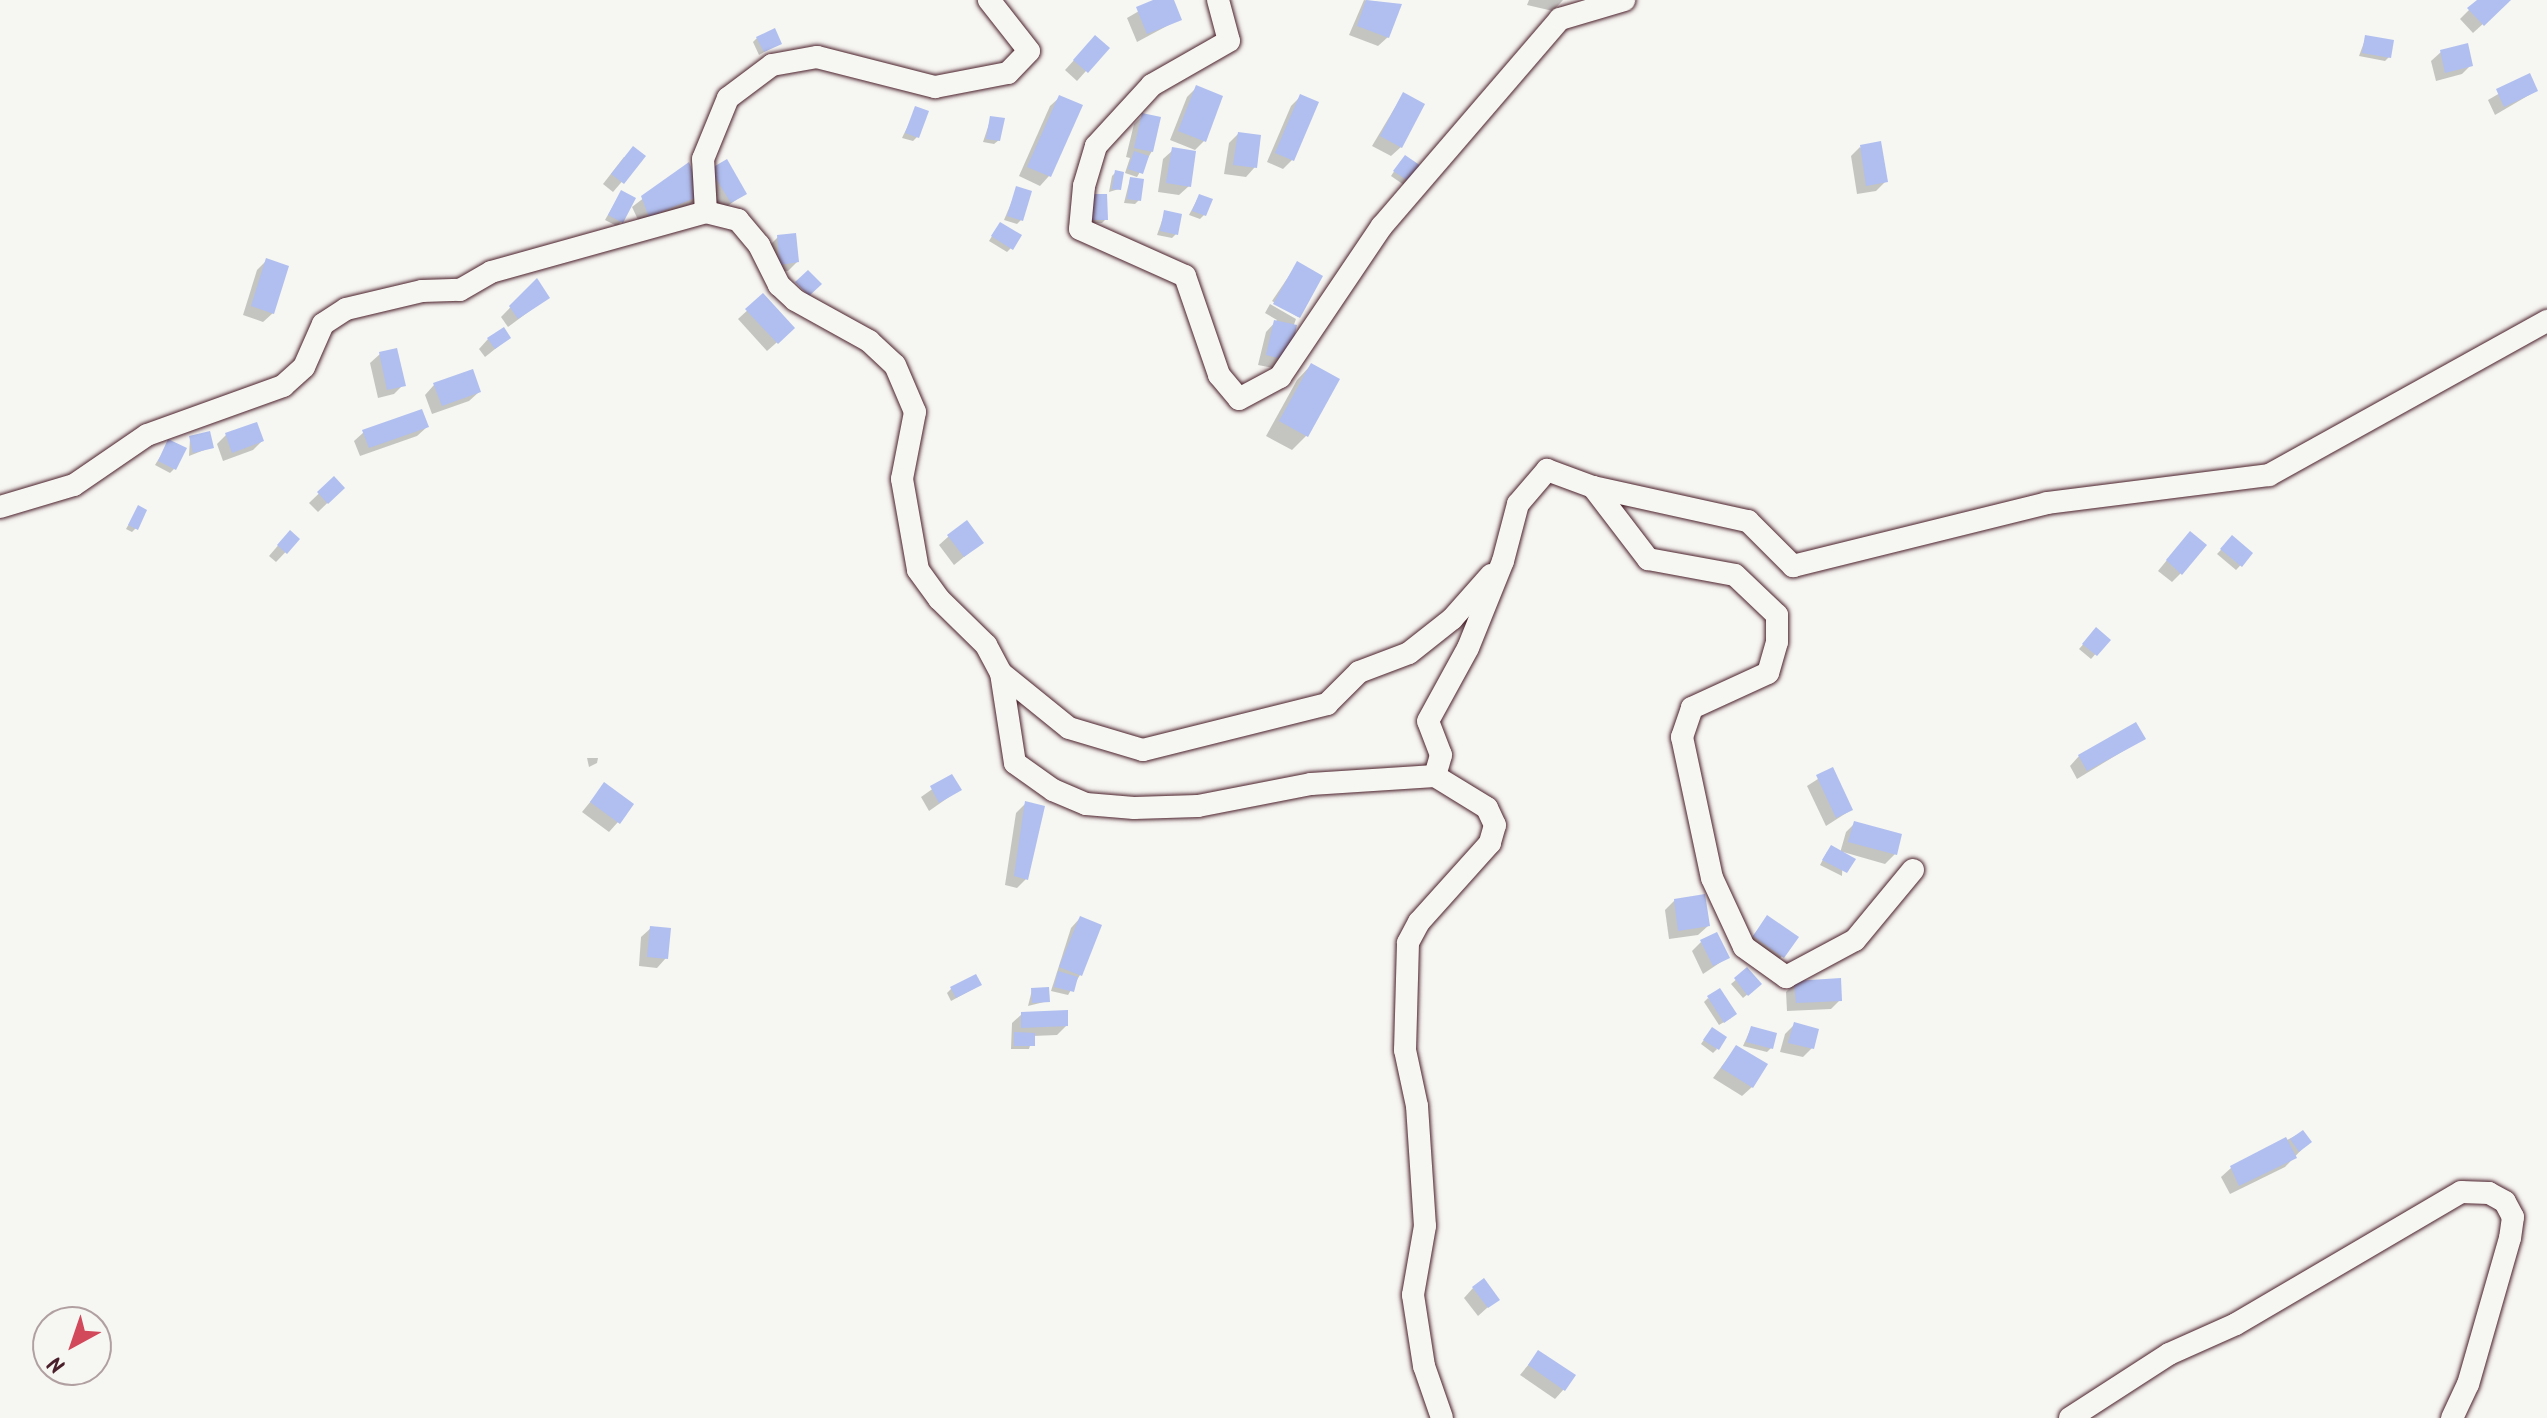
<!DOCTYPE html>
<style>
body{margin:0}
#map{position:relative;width:2547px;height:1418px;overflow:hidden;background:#f6f6f2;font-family:Kalam,sans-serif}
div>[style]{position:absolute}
.shadow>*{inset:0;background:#0003}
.building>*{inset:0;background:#b0bfef}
.roads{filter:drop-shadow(0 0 2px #4a1f2b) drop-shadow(0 0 2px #4a1f2b)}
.minor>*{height:22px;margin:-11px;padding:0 11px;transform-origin:11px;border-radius:11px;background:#f6f6f2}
span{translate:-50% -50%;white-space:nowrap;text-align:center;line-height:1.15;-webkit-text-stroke:7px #f6f6f2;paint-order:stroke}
.north{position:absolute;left:32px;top:1306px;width:80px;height:80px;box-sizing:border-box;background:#f6f6f2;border:2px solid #b1a0a2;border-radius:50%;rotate:220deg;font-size:22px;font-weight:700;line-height:32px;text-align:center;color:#4a1f2b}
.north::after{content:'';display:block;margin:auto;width:28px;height:36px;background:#d1495b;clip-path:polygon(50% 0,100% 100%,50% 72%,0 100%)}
</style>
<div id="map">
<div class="shadow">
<div style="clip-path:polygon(1158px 0,1172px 0,1180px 19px,1137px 42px,1127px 18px)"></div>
<div style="clip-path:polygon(1364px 0,1399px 5px,1388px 37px,1378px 46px,1349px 35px)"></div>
<div style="clip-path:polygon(1529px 0,1563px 0,1553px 11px,1527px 5px)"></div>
<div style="clip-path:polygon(2479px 0,2509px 0,2473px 33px,2460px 19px)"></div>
<div style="clip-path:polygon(2366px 37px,2389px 57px,2385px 61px,2359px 56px)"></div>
<div style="clip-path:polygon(757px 38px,780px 43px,759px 55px,753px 42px)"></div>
<div style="clip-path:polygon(1086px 47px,1086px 71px,1077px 81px,1065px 70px)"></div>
<div style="clip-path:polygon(2441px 52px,2471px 65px,2462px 74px,2436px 81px,2431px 61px)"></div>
<div style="clip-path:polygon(2529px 76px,2536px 91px,2495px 115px,2488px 100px)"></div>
<div style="clip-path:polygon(1196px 88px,1204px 141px,1195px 150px,1170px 140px,1187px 97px)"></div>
<div style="clip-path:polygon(1403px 94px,1401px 147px,1391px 156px,1372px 146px)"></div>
<div style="clip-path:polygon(1060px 97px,1049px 176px,1040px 186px,1019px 176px,1050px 106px)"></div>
<div style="clip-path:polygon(1300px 97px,1292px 160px,1283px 169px,1267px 162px,1291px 106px)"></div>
<div style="clip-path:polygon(916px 109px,917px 137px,913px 141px,902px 138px)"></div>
<div style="clip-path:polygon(1143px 115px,1152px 151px,1137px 177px,1125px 173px,1130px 158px,1126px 157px,1134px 124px)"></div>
<div style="clip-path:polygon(991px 118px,999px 140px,994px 144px,983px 142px)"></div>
<div style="clip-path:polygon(1238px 134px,1255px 167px,1246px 177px,1224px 174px,1229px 143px)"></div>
<div style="clip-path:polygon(1860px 147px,1886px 181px,1876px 191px,1857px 194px,1851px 156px)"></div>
<div style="clip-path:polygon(1173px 150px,1189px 186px,1179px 195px,1158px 192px,1163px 159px)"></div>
<div style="clip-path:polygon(644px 156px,613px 192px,603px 184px,624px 157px)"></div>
<div style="clip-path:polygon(1401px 161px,1418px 167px,1404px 185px,1391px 176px)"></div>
<div style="clip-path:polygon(688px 164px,700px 194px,691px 204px,640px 224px,632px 207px)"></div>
<div style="clip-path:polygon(712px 171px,745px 193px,721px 211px,702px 180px)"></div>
<div style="clip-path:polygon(1116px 172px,1119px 189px,1109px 192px,1112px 176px)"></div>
<div style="clip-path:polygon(1130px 179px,1139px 200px,1135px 204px,1124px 203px)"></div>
<div style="clip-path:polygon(1017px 189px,1021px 220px,1017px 224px,1004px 220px)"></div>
<div style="clip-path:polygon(621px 192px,621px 222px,617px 226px,605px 220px)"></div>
<div style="clip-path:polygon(1199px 196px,1204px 215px,1200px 219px,1189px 215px)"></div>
<div style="clip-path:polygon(1086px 200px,1106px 219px,1102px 223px,1087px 224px)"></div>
<div style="clip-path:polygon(1165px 212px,1176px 234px,1172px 238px,1157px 235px)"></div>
<div style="clip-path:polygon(997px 228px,1011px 248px,1007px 252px,989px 241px)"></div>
<div style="clip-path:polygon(778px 237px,797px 262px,788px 271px,772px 273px,768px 247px)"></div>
<div style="clip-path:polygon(266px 261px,273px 313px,263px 322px,243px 315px,257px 270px)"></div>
<div style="clip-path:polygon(1297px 264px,1320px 277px,1298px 317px,1272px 301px)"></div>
<div style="clip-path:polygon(536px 281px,547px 298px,508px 327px,501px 317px)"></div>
<div style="clip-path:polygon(763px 296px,783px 337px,767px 351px,738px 319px)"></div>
<div style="clip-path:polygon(1270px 304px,1296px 319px,1278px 369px,1258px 365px,1266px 332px,1277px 320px,1265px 313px)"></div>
<div style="clip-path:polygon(509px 338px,485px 357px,479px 349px,488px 339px)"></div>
<div style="clip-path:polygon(380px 354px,403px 385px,394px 394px,378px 398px,370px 363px)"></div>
<div style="clip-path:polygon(1311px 365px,1306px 436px,1292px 450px,1266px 436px,1297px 380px)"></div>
<div style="clip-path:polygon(434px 385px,479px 392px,469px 401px,432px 414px,425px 395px)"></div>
<div style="clip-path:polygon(427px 427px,417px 436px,360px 456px,354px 441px,364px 432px)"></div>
<div style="clip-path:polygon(226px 435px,262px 441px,253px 450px,223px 461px,217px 444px)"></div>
<div style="clip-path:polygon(190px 438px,212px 447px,189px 456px)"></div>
<div style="clip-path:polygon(169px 442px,174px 469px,170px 473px,155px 465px)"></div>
<div style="clip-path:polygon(334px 479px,343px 488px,318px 512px,309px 503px)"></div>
<div style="clip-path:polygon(138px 508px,136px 528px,132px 532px,126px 529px)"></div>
<div style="clip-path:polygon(949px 536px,981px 543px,954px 565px,939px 545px)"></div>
<div style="clip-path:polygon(2232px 538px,2251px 554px,2236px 570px,2217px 554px)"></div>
<div style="clip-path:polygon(298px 539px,276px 562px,269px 556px,281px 542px)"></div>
<div style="clip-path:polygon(2181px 543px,2181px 573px,2172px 582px,2158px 571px)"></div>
<div style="clip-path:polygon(2096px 630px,2108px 640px,2091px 659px,2079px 649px)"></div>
<div style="clip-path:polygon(2143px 739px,2077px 779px,2070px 766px,2079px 756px)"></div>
<div style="clip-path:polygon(587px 758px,598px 758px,597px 763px,589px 767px)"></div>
<div style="clip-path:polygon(1832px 770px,1851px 810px,1826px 826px,1807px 786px)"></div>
<div style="clip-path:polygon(951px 776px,959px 790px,929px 811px,921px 797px)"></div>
<div style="clip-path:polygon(604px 785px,618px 822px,609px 832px,582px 812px)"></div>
<div style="clip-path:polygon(1026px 803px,1026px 879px,1017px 888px,1005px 885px,1016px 813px)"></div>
<div style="clip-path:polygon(1855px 823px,1900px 835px,1895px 854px,1885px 864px,1843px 852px,1842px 876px,1820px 865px,1827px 852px,1840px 853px,1846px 832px)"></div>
<div style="clip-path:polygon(1675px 900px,1708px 926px,1698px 935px,1669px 939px,1665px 910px)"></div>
<div style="clip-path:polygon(1768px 917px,1782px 956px,1773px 966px,1745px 946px)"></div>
<div style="clip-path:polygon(1080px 918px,1080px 975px,1068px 995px,1051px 991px,1071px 928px)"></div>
<div style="clip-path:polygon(651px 928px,666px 958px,657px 968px,639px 966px,641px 937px)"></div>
<div style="clip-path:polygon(1701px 942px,1727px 958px,1703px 974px,1692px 951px)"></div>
<div style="clip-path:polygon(1747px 970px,1755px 988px,1743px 998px,1731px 984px)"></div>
<div style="clip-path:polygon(1795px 983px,1840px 1000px,1831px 1009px,1787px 1011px,1786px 992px)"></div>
<div style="clip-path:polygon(975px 988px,951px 1001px,947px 993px,951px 989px)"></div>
<div style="clip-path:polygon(1032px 990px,1048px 1001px,1028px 1006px)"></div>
<div style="clip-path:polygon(1708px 998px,1731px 1018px,1719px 1025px,1704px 1002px)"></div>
<div style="clip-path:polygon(1022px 1014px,1066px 1026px,1057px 1035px,1033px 1036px,1029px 1049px,1011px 1049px,1012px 1023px)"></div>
<div style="clip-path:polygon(1795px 1024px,1812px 1048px,1803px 1057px,1780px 1052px,1785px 1034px)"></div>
<div style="clip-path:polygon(1751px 1028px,1771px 1048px,1767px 1052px,1743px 1046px)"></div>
<div style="clip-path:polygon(1708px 1034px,1717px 1049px,1713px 1053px,1701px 1044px)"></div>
<div style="clip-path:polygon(1736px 1047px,1752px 1087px,1742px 1096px,1713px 1078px)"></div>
<div style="clip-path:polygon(2303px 1132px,2305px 1146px,2285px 1167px,2230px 1194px,2221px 1177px,2231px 1168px)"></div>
<div style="clip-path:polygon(1473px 1288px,1497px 1299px,1478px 1316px,1464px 1298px)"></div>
<div style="clip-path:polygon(1538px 1353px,1564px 1389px,1555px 1399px,1520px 1375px)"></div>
</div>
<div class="building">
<div style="clip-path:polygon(1153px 0,1174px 0,1182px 20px,1147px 34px,1136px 7px)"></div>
<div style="clip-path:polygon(1366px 0,1402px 4px,1389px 38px,1357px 26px)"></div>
<div style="clip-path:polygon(2477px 0,2511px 0,2484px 26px,2467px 8px)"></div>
<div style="clip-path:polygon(775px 28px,782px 44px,764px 52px,756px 37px)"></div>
<div style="clip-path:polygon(1095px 35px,1110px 48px,1088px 73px,1073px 60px)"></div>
<div style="clip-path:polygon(2365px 35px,2394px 40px,2391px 58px,2362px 53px)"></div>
<div style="clip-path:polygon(2468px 43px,2473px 66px,2445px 73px,2440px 50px)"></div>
<div style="clip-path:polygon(2530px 73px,2538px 91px,2504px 107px,2496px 89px)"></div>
<div style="clip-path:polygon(1196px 85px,1223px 96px,1206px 142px,1178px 131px)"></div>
<div style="clip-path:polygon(1403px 92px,1425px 104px,1402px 148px,1380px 136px)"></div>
<div style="clip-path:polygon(1300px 94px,1319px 102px,1294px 161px,1275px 153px)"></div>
<div style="clip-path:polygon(1059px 95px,1083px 105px,1051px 177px,1027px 167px)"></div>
<div style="clip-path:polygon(915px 106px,929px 111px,919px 138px,905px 133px)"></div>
<div style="clip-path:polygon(1142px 113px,1161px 117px,1153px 152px,1134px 148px)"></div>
<div style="clip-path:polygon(990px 116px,1005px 118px,1000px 141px,986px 139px)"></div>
<div style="clip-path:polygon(1238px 132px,1261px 135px,1257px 168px,1233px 165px)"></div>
<div style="clip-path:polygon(1881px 141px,1888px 182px,1866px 186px,1860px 145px)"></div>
<div style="clip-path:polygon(633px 146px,646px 156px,624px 184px,611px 174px)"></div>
<div style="clip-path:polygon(1172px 147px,1196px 151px,1191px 187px,1166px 183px)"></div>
<div style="clip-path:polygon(1134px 151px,1149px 156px,1143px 174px,1128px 169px)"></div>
<div style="clip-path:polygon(1405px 155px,1421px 166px,1410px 182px,1393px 171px)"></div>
<div style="clip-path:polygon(727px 159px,747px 194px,731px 203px,710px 169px)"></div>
<div style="clip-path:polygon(689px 162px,702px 195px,649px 217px,641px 196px)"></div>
<div style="clip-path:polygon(1115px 170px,1124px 172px,1121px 190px,1112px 189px)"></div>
<div style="clip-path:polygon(1130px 177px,1144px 179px,1141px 201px,1127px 199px)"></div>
<div style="clip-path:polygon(1016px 186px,1032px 191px,1023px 221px,1007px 216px)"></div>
<div style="clip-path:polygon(621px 190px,636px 198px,623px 223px,608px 215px)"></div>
<div style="clip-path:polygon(1089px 194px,1107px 194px,1108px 220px,1090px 220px)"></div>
<div style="clip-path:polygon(1199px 194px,1213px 199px,1206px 216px,1192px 211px)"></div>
<div style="clip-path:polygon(1164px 210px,1182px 214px,1178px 235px,1160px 231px)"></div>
<div style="clip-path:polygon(1000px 222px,1022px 235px,1013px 250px,991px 236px)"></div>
<div style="clip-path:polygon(796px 233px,799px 262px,780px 265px,777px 235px)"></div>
<div style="clip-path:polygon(266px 258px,289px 266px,274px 314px,251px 306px)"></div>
<div style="clip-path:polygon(1297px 261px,1323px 276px,1300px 318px,1273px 304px)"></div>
<div style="clip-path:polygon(808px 270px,822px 284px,809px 296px,795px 282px)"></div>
<div style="clip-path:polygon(537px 278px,550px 298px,518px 319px,509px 306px)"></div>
<div style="clip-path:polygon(763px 293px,795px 328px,778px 344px,745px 309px)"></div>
<div style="clip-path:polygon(1274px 320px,1297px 325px,1289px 361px,1266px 355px)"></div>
<div style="clip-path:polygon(504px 327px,511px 338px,495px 349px,487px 338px)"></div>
<div style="clip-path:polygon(397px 348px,406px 386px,387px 390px,379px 352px)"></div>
<div style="clip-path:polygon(1311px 363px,1340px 379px,1308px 437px,1279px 421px)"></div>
<div style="clip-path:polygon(473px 369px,481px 392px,442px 406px,433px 383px)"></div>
<div style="clip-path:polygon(422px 409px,429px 427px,369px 448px,362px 430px)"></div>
<div style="clip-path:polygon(257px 422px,264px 441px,232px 453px,225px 433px)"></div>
<div style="clip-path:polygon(210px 431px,214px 448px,193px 453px,189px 436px)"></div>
<div style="clip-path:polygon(168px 439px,187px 448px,176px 470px,158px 461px)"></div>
<div style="clip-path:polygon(334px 476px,345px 488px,328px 504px,317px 492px)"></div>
<div style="clip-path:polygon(138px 505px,147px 510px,138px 530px,128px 525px)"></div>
<div style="clip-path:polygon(967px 520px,984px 543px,964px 557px,947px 535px)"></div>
<div style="clip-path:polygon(290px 530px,300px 539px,287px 554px,277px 545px)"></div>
<div style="clip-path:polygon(2190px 531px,2207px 545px,2182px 575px,2166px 560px)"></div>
<div style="clip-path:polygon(2232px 535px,2253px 553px,2242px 567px,2220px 549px)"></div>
<div style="clip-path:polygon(2096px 627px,2111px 640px,2097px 656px,2082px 644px)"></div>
<div style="clip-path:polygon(2136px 722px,2146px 739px,2087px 771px,2078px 755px)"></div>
<div style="clip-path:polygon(1833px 767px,1853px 810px,1836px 818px,1816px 775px)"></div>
<div style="clip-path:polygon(952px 774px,962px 790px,939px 803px,930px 786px)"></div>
<div style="clip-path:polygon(604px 782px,634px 804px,620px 824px,590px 802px)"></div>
<div style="clip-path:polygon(1025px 801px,1045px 806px,1028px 880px,1014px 876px)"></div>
<div style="clip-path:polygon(1854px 821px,1902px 834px,1897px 855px,1848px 842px)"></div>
<div style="clip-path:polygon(1831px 845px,1856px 859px,1847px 873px,1822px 860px)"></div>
<div style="clip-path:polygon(1705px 894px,1710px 926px,1678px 931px,1674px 899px)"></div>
<div style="clip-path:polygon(1767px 915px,1799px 937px,1784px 958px,1753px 936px)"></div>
<div style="clip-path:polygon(1080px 916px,1102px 925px,1082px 976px,1059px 967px)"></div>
<div style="clip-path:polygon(650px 926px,671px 928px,668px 959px,647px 957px)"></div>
<div style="clip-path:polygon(1717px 932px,1730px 958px,1713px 966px,1700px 940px)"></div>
<div style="clip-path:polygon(1747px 967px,1762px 984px,1748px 996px,1734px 978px)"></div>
<div style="clip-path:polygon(1058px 971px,1078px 977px,1074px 992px,1054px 987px)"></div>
<div style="clip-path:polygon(976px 974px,982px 985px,956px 998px,950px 987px)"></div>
<div style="clip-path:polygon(1841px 978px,1842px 1001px,1796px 1003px,1794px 981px)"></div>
<div style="clip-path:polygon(1049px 987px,1050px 1002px,1032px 1003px,1031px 988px)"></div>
<div style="clip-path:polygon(1720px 988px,1737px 1014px,1724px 1023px,1707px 996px)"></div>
<div style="clip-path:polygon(1068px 1010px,1068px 1026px,1021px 1028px,1021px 1012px)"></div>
<div style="clip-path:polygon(1794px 1022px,1819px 1029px,1814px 1049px,1788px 1043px)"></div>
<div style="clip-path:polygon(1751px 1026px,1777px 1033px,1773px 1049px,1746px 1042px)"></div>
<div style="clip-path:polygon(1712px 1027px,1727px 1037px,1719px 1050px,1703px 1040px)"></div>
<div style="clip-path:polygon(1014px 1032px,1035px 1033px,1035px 1046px,1014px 1046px)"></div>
<div style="clip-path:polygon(1736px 1045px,1768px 1064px,1753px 1088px,1721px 1068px)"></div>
<div style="clip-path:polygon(2303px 1130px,2312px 1142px,2299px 1152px,2290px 1139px)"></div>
<div style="clip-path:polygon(2286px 1137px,2297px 1158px,2239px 1186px,2230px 1166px)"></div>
<div style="clip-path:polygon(1484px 1278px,1500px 1300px,1488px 1308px,1472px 1287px)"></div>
<div style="clip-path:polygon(1538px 1350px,1576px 1375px,1565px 1391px,1528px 1365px)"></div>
</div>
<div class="roads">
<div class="minor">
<div style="left:1218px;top:0;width:42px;rotate:75deg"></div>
<div style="left:1229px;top:41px;width:89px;rotate:150.3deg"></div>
<div style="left:1152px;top:85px;width:83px;rotate:132.6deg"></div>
<div style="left:1096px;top:146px;width:42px;rotate:106.7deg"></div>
<div style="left:1084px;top:186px;width:43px;rotate:95.3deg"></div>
<div style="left:1080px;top:229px;width:115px;rotate:24.1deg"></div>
<div style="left:1185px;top:276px;width:105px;rotate:71deg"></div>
<div style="left:1219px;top:375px;width:31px;rotate:50deg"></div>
<div style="left:1239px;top:399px;width:47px;rotate:-28.2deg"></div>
<div style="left:1280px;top:377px;width:182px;rotate:-56deg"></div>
<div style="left:1382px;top:226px;width:273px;rotate:-49.3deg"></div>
<div style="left:1560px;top:19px;width:67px;rotate:-16.5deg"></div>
<div style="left:706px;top:212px;width:53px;rotate:-93.2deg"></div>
<div style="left:703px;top:159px;width:66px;rotate:-67.7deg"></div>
<div style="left:728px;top:98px;width:55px;rotate:-36.9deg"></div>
<div style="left:772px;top:65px;width:46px;rotate:-10.1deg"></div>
<div style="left:817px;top:57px;width:122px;rotate:14.3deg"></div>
<div style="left:935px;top:87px;width:74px;rotate:-10.9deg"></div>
<div style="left:1008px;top:73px;width:30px;rotate:-46deg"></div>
<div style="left:1029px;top:51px;width:65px;rotate:-128.1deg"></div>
<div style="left:1593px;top:487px;width:159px;rotate:12.4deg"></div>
<div style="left:1748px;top:521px;width:64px;rotate:45deg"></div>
<div style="left:1793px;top:566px;width:262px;rotate:-13.9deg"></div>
<div style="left:2047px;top:503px;width:224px;rotate:-7.2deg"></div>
<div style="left:2269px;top:475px;width:318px;rotate:-29deg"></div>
<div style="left:0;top:507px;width:77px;rotate:-16.6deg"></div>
<div style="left:74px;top:485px;width:88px;rotate:-34.4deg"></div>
<div style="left:147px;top:435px;width:145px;rotate:-19.8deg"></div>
<div style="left:283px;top:386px;width:28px;rotate:-42deg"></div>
<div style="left:304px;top:367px;width:47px;rotate:-66.2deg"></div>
<div style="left:323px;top:324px;width:27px;rotate:-33deg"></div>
<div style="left:346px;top:309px;width:78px;rotate:-13.3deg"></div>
<div style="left:422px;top:291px;width:38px;rotate:-2deg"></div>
<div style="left:460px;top:290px;width:36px;rotate:-30deg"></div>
<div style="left:491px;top:272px;width:223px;rotate:-15.6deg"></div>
<div style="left:706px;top:212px;width:33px;rotate:14deg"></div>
<div style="left:738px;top:220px;width:33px;rotate:50deg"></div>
<div style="left:759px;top:245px;width:45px;rotate:63.4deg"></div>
<div style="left:779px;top:285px;width:22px;rotate:43deg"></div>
<div style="left:795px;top:300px;width:85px;rotate:29deg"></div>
<div style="left:869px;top:341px;width:35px;rotate:43deg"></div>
<div style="left:895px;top:365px;width:51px;rotate:66.9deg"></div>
<div style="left:915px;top:412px;width:68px;rotate:101deg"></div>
<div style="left:902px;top:479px;width:92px;rotate:80deg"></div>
<div style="left:918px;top:570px;width:36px;rotate:54deg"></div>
<div style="left:939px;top:599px;width:66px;rotate:44.4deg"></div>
<div style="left:986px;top:645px;width:32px;rotate:62deg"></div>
<div style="left:1001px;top:673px;width:91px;rotate:81.2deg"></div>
<div style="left:1015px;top:763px;width:47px;rotate:35.4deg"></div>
<div style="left:1053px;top:790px;width:36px;rotate:23deg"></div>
<div style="left:1086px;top:804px;width:48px;rotate:4.8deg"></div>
<div style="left:1134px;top:808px;width:64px;rotate:-1.8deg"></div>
<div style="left:1198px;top:806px;width:115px;rotate:-11deg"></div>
<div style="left:1311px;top:784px;width:124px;rotate:-3.7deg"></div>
<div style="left:1435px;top:776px;width:61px;rotate:31.6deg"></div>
<div style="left:1487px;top:808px;width:19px;rotate:65deg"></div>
<div style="left:1495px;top:825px;width:19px;rotate:106deg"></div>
<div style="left:1490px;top:843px;width:106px;rotate:131.9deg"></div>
<div style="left:1419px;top:922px;width:24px;rotate:118deg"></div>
<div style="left:1408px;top:943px;width:107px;rotate:91.6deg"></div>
<div style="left:1405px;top:1050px;width:57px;rotate:77.9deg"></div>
<div style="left:1417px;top:1106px;width:120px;rotate:86.2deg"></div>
<div style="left:1425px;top:1226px;width:70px;rotate:99.9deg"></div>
<div style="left:1413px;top:1295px;width:72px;rotate:81.2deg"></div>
<div style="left:1424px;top:1366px;width:55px;rotate:70.9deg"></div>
<div style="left:1001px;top:673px;width:87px;rotate:39deg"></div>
<div style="left:1069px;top:728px;width:77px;rotate:16.6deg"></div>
<div style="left:1143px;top:750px;width:190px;rotate:-14deg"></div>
<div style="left:1327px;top:704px;width:45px;rotate:-45deg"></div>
<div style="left:1359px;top:672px;width:53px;rotate:-20.8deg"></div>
<div style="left:1409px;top:653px;width:55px;rotate:-38.3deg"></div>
<div style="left:1452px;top:619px;width:59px;rotate:-48.4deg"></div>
<div style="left:1435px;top:776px;width:22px;rotate:-74deg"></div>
<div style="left:1441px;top:755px;width:36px;rotate:-111deg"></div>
<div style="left:1428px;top:721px;width:83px;rotate:-61.3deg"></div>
<div style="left:1468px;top:648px;width:94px;rotate:-68.1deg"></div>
<div style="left:1503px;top:561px;width:59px;rotate:-75.3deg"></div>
<div style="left:1518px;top:504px;width:45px;rotate:-49.5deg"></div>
<div style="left:1547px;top:470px;width:49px;rotate:20.3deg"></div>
<div style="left:1593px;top:487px;width:91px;rotate:52.6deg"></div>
<div style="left:1648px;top:559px;width:88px;rotate:10.4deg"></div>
<div style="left:1735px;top:575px;width:58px;rotate:43.6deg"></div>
<div style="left:1777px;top:615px;width:27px;rotate:90deg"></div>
<div style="left:1777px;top:642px;width:32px;rotate:106deg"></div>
<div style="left:1768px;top:673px;width:84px;rotate:155.3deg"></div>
<div style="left:1692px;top:708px;width:31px;rotate:109deg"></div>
<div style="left:1682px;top:737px;width:144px;rotate:78deg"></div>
<div style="left:1712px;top:878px;width:76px;rotate:65.1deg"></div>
<div style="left:1744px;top:947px;width:52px;rotate:35.5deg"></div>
<div style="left:1786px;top:977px;width:78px;rotate:-28.2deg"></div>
<div style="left:1855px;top:940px;width:91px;rotate:-50.4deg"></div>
<div style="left:2070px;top:1418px;width:118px;rotate:-32.9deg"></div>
<div style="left:2169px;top:1354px;width:73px;rotate:-24.1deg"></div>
<div style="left:2236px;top:1324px;width:261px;rotate:-30.4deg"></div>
<div style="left:2461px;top:1192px;width:28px;rotate:2deg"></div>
<div style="left:2489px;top:1193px;width:18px;rotate:29deg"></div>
<div style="left:2505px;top:1202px;width:17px;rotate:62deg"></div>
<div style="left:2513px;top:1217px;width:21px;rotate:98deg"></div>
<div style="left:2510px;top:1238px;width:152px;rotate:106deg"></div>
<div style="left:2468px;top:1384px;width:38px;rotate:115deg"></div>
</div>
</div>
<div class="north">N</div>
</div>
